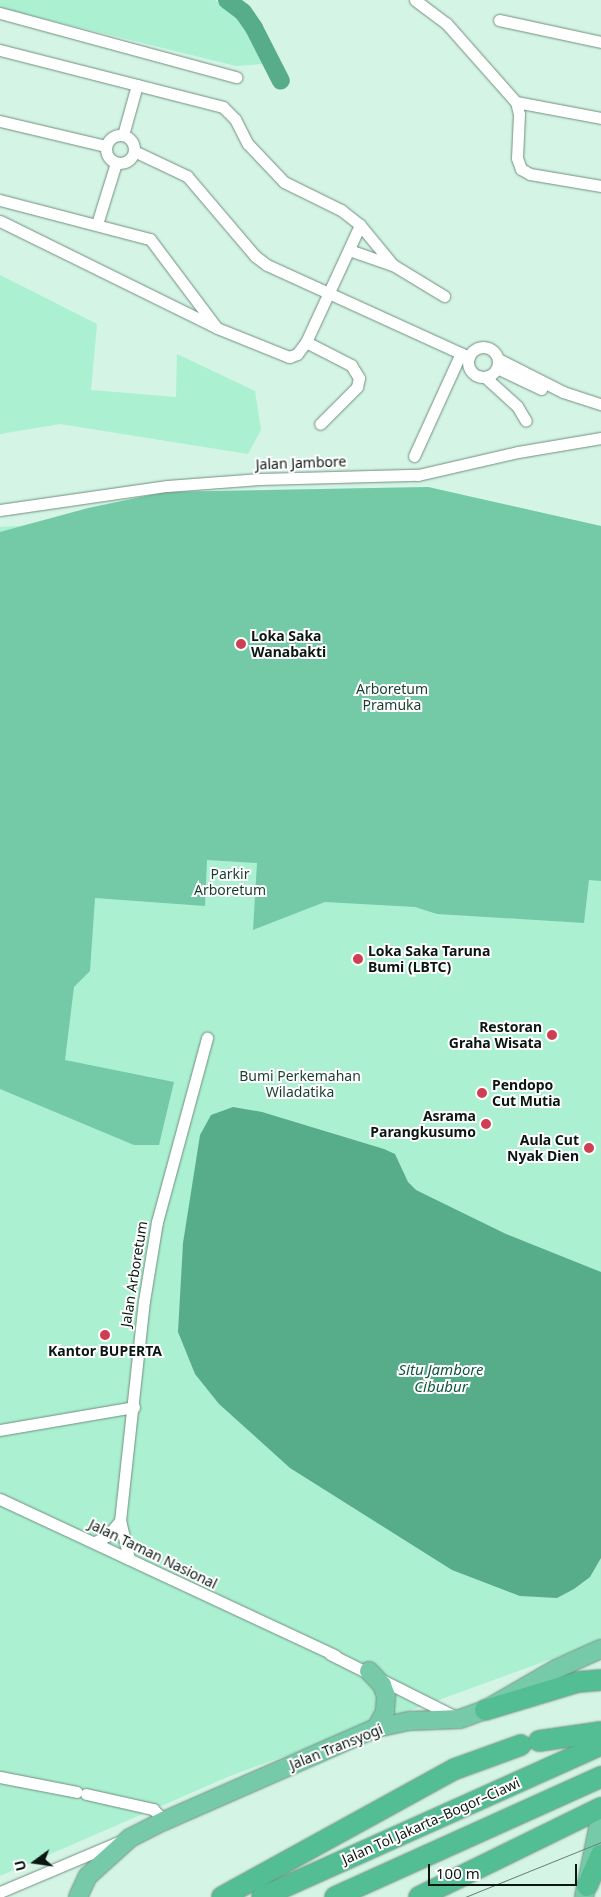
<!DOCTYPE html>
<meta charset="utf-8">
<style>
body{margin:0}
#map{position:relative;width:601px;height:1897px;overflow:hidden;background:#d4f4e5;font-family:"Noto Sans",sans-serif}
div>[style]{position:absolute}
.green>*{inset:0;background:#abf0d1}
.forest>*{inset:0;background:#74caa6}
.water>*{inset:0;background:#57ad8a}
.river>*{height:18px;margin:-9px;padding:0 9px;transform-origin:9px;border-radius:9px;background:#57ad8a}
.roads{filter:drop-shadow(0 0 1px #718f81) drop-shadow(0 0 1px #718f81)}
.minor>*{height:11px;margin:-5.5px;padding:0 5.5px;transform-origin:5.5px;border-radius:5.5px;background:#fff}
.minor>.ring{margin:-5.5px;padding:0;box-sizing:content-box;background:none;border:11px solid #fff;border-radius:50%}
.trunk>*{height:18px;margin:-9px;padding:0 9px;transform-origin:9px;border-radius:9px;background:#76caaa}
.motorway>*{height:20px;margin:-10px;padding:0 10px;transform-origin:10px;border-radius:10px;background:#53bd94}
.tram>*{height:1px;margin:-0.5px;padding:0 0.5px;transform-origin:0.5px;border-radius:0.5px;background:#697f75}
.dots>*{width:14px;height:14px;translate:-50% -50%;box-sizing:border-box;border:2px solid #fff;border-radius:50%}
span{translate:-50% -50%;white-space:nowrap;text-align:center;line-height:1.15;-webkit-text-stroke:4px #fff;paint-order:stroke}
.street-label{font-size:14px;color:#0a1611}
.poi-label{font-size:14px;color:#0a1611;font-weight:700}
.left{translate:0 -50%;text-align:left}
.right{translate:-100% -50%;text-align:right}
.park-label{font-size:14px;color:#183e2f}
.water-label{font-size:15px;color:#11563f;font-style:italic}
.north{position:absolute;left:10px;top:1837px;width:50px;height:50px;-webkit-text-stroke:4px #fff;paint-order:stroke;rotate:256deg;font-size:14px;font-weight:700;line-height:20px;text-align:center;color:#0a1611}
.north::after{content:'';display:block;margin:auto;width:18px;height:22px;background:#0a1611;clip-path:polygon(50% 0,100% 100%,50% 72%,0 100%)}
.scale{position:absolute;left:428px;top:1864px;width:149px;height:22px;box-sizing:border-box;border:2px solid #0a1611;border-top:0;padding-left:6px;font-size:15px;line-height:18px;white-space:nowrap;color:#0a1611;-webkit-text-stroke:4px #fff;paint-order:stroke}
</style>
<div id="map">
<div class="green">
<div style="clip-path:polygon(0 0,215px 0,248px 22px,262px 64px,236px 66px,0 8px)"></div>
<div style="clip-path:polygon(0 275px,97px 324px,91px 390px,176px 397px,177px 354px,255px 391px,261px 430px,248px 454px,60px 424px,0 434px)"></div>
<div style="clip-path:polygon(428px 487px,601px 526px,601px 1641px,230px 1776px,0 1876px,0 527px,20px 526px,165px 492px)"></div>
</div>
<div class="forest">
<div style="clip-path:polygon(428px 487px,601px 526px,601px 881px,589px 880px,584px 923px,437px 914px,415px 907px,325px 902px,253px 930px,257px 863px,207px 860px,205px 906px,95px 898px,90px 971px,74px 987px,65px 1060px,174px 1082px,159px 1145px,134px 1145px,0 1089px,0 532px,88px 508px,165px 492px)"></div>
</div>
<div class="water">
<div style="clip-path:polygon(233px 1107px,262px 1112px,384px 1149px,395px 1154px,408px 1182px,416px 1190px,506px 1234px,601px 1272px,601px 1558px,590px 1577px,574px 1589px,557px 1598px,520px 1596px,452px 1570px,290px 1468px,219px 1404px,195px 1374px,178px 1332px,183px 1243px,200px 1135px,211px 1115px)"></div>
</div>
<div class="river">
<div style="left:227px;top:0;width:20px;rotate:37deg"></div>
<div style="left:243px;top:12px;width:19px;rotate:55deg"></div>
<div style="left:254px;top:28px;width:59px;rotate:63deg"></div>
</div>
<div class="roads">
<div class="minor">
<div style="left:415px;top:0;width:39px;rotate:37deg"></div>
<div style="left:446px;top:23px;width:106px;rotate:48.5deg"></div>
<div style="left:516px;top:102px;width:12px;rotate:76deg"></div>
<div style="left:519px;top:114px;width:44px;rotate:92.6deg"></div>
<div style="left:517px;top:158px;width:12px;rotate:70deg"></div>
<div style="left:521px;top:169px;width:10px;rotate:29deg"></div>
<div style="left:530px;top:174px;width:72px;rotate:9.6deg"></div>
<div style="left:0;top:13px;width:245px;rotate:15.2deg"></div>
<div style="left:499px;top:20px;width:104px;rotate:12.2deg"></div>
<div style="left:0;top:50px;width:230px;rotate:14.3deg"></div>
<div style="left:223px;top:107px;width:17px;rotate:45deg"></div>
<div style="left:235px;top:119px;width:28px;rotate:63deg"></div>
<div style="left:248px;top:144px;width:52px;rotate:46.5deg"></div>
<div style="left:284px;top:182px;width:64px;rotate:26.2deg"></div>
<div style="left:341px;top:210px;width:24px;rotate:38deg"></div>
<div style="left:360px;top:225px;width:52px;rotate:50.5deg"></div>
<div style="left:393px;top:265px;width:60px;rotate:31.3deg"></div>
<div style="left:516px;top:102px;width:86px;rotate:10.7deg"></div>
<div style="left:0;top:121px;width:109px;rotate:13.3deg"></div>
<div class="ring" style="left:106px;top:135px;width:17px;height:17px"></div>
<div style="left:123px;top:135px;width:52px;rotate:-74.4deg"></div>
<div style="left:134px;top:151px;width:59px;rotate:25.3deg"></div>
<div style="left:187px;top:176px;width:105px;rotate:49.6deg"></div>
<div style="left:255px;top:256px;width:15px;rotate:37deg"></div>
<div style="left:267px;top:265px;width:222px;rotate:24.5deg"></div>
<div style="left:0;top:200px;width:155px;rotate:14.6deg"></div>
<div style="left:150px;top:239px;width:110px;rotate:53.1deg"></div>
<div style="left:0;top:221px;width:242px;rotate:26.2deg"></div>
<div style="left:217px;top:328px;width:78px;rotate:21.9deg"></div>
<div style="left:289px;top:357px;width:9px;rotate:-21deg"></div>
<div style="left:297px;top:354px;width:15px;rotate:-53deg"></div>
<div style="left:306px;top:342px;width:129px;rotate:-65.2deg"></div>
<div style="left:97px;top:224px;width:64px;rotate:-72.7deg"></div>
<div style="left:349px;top:250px;width:46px;rotate:19.2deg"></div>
<div style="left:306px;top:342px;width:51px;rotate:27.1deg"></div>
<div style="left:351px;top:365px;width:15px;rotate:58deg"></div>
<div style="left:359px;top:378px;width:9px;rotate:103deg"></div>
<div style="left:357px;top:387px;width:52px;rotate:135deg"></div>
<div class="ring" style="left:468px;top:347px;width:19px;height:19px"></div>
<div style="left:498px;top:359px;width:73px;rotate:26.9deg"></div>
<div style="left:563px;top:392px;width:40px;rotate:18deg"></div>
<div style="left:497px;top:368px;width:49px;rotate:25.5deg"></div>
<div style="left:485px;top:377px;width:43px;rotate:42.2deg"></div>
<div style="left:517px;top:406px;width:17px;rotate:59deg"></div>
<div style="left:414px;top:456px;width:113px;rotate:-65.5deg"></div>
<div style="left:0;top:510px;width:169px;rotate:-8.2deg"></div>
<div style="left:167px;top:486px;width:93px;rotate:-4.3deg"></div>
<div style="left:260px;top:479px;width:158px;rotate:-1.5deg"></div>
<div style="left:418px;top:475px;width:103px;rotate:-13deg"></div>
<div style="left:518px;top:452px;width:84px;rotate:-9.6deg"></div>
<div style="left:0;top:1430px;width:136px;rotate:-9.7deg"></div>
<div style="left:0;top:1499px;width:370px;rotate:25deg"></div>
<div style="left:95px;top:1542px;width:13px;rotate:-27deg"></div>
<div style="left:107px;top:1536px;width:20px;rotate:-49deg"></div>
<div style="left:129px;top:1559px;width:39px;rotate:-103deg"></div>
<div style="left:120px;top:1521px;width:221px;rotate:-83.8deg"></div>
<div style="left:144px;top:1301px;width:80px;rotate:-80.7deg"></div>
<div style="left:157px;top:1222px;width:191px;rotate:-74.8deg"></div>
<div style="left:330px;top:1654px;width:143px;rotate:26.6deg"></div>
<div style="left:0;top:1777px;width:78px;rotate:11deg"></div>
<div style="left:86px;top:1794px;width:69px;rotate:12.6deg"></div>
<div style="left:153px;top:1809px;width:16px;rotate:47deg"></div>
<div style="left:0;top:1892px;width:131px;rotate:-22.9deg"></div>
</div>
<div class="trunk">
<div style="left:369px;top:1671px;width:19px;rotate:47deg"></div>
<div style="left:382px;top:1685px;width:12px;rotate:70deg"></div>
<div style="left:386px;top:1696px;width:16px;rotate:94deg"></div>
<div style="left:385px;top:1712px;width:18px;rotate:119deg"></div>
<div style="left:78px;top:1897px;width:23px;rotate:-65deg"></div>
<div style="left:88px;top:1876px;width:57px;rotate:-42.1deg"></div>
<div style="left:130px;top:1838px;width:38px;rotate:-27deg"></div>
<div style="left:164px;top:1821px;width:232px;rotate:-23.7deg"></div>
<div style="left:376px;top:1728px;width:35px;rotate:-12deg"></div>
<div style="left:410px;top:1721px;width:50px;rotate:-2.3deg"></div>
<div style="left:460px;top:1719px;width:27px;rotate:-20deg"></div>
<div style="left:485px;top:1710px;width:82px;rotate:-30deg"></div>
<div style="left:556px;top:1669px;width:49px;rotate:-24deg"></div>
<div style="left:584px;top:1897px;width:85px;rotate:-78.4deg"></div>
</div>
<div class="motorway">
<div style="left:485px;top:1710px;width:97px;rotate:-16.8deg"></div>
<div style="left:578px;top:1682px;width:23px;rotate:-5deg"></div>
<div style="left:539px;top:1741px;width:63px;rotate:-8.3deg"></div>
<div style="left:587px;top:1886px;width:34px;rotate:-66deg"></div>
<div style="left:222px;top:1897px;width:266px;rotate:-28.8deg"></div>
<div style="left:455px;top:1769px;width:70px;rotate:-20deg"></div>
<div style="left:262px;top:1897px;width:372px;rotate:-24.2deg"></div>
<div style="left:335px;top:1897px;width:292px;rotate:-24.3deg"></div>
<div style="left:419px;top:1897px;width:203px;rotate:-26.1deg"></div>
</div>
</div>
<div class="tram">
<div style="left:465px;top:1897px;width:147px;rotate:-22deg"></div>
</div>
<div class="dots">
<div style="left:241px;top:644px;background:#cf3f53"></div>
<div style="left:358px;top:959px;background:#cf3f53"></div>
<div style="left:552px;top:1035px;background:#cf3f53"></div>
<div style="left:482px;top:1093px;background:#cf3f53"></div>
<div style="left:486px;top:1124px;background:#cf3f53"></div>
<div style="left:589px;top:1148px;background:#cf3f53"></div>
<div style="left:105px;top:1335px;background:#cf3f53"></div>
</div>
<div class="street-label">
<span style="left:301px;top:463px;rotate:-2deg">Jalan Jambore</span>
<span style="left:134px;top:1274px;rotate:-81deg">Jalan Arboretum</span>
<span style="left:153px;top:1554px;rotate:26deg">Jalan Taman Nasional</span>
<span style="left:336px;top:1747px;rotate:-22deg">Jalan Transyogi</span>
<span style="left:431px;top:1821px;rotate:-24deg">Jalan Tol Jakarta–Bogor–Ciawi</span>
</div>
<div class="poi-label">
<span class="left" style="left:251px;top:644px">Loka Saka<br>Wanabakti</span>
<span class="left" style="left:368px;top:959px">Loka Saka Taruna<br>Bumi (LBTC)</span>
<span class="right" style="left:542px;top:1035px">Restoran<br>Graha Wisata</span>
<span class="left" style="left:492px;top:1093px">Pendopo<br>Cut Mutia</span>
<span class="right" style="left:476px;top:1124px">Asrama<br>Parangkusumo</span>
<span class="right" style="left:579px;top:1148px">Aula Cut<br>Nyak Dien</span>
<span style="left:105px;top:1351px">Kantor BUPERTA</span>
</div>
<div class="park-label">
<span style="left:392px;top:697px">Arboretum<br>Pramuka</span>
<span style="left:230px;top:882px">Parkir<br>Arboretum</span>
<span style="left:300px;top:1084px">Bumi Perkemahan<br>Wiladatika</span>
</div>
<div class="water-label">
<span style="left:441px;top:1378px">Situ Jambore<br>Cibubur</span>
</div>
<div class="north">U</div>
<div class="scale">100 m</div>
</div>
